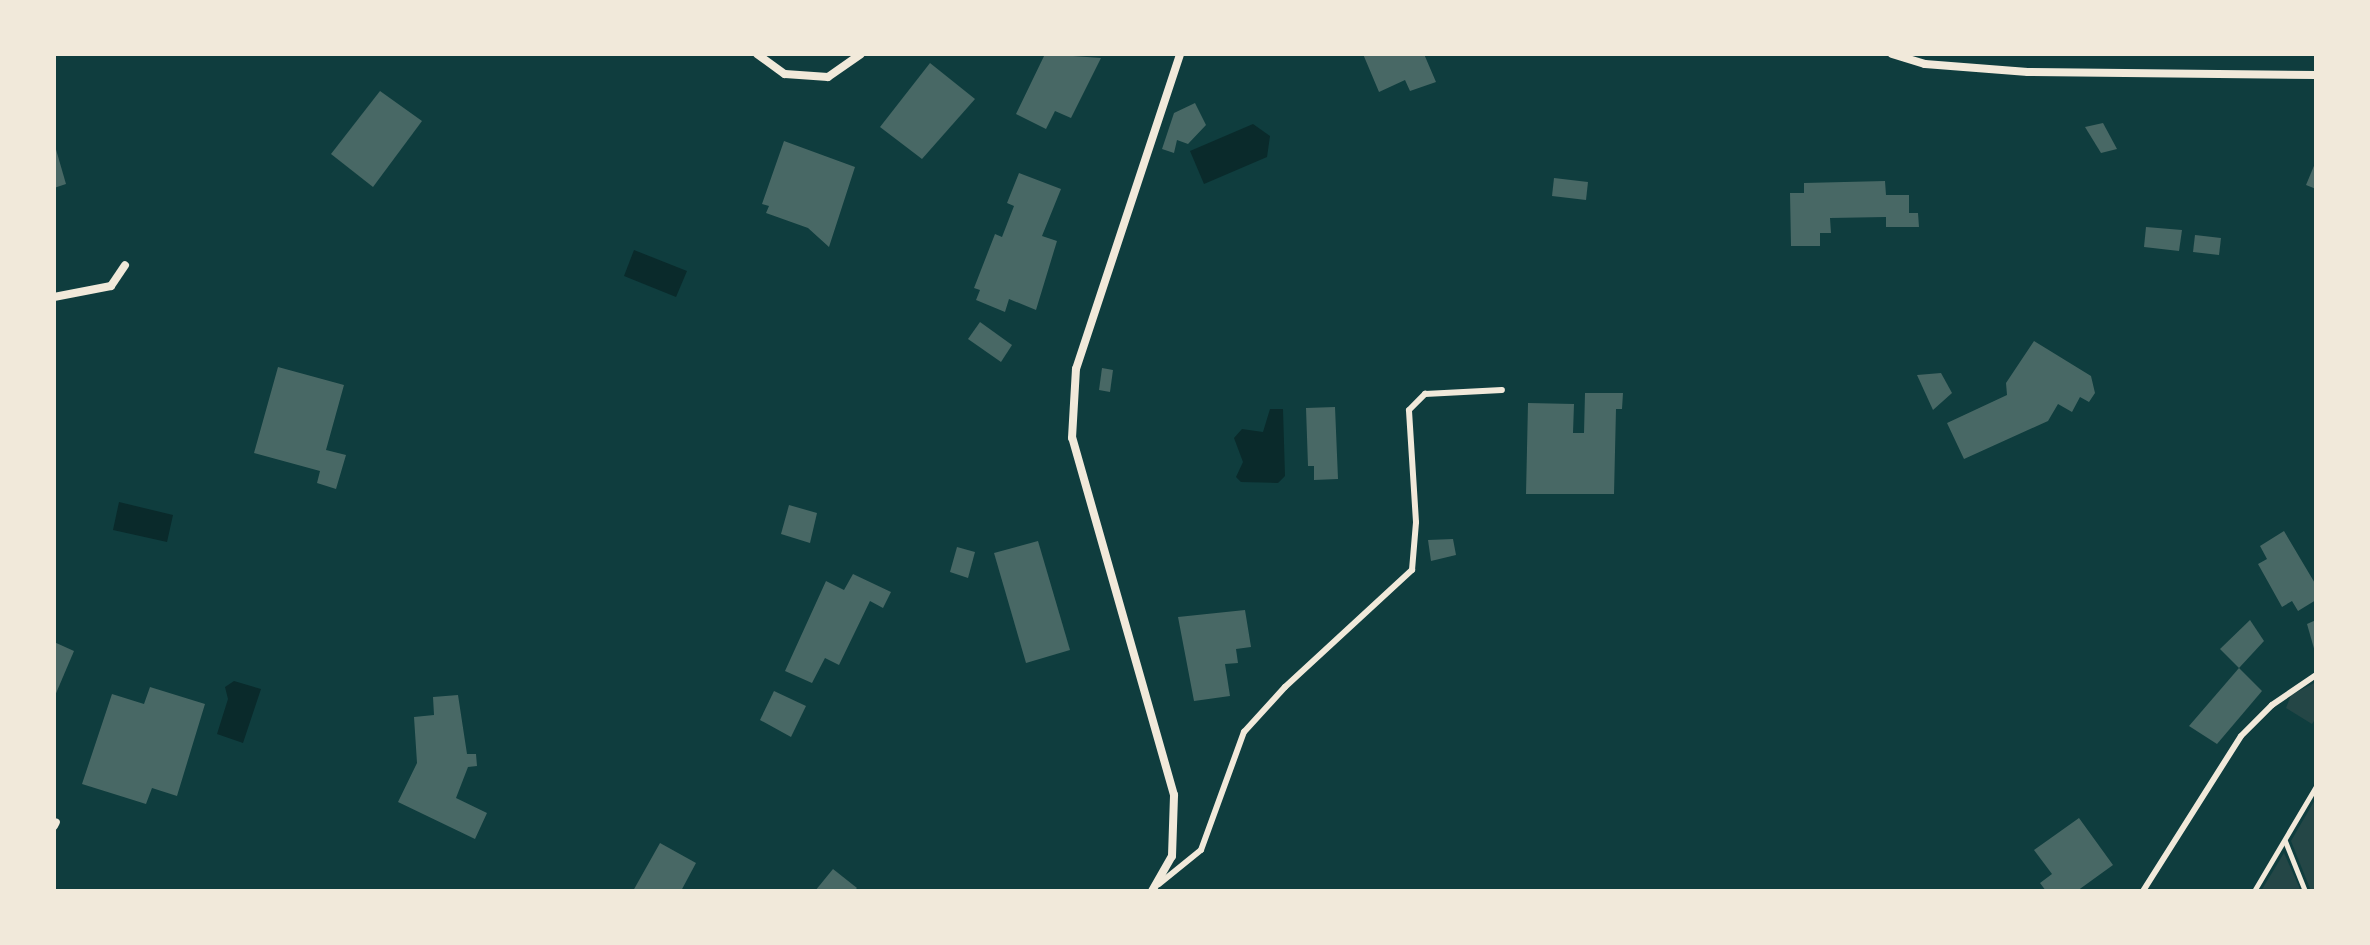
<!DOCTYPE html>
<style>
body{margin:0}
#map{position:relative;width:2370px;height:945px;overflow:hidden;background:#0f3d3e;font-family:"Open Sans",sans-serif}
div>[style]{position:absolute}
.green>*{inset:0;background:#244646}
.water>*{inset:0;background:#0a2a2b}
.building>*{inset:0;background:#486865}
.path>*{height:5px;margin:-2.5px;padding:0 2.5px;transform-origin:2.5px;border-radius:2.5px;background:#f1e9da}
.service>*{height:6px;margin:-3px;padding:0 3px;transform-origin:3px;border-radius:3px;background:#f1e9da}
.minor>*{height:8px;margin:-4px;padding:0 4px;transform-origin:4px;border-radius:4px;background:#f1e9da}
span{translate:-50% -50%;white-space:nowrap;text-align:center;line-height:1.15;-webkit-text-stroke:8px #f1e9da;paint-order:stroke}
.frame{position:absolute;inset:0;border:56px solid #f1e9da;pointer-events:none}
</style>
<div id="map">
<div class="green">
<div style="clip-path:polygon(2316px 682px,2316px 718px,2312px 724px,2286px 708px,2291px 695px)"></div>
<div style="clip-path:polygon(2316px 798px,2316px 891px,2311px 891px,2291px 841px)"></div>
<div style="clip-path:polygon(2284px 853px,2301px 891px,2261px 891px)"></div>
</div>
<div class="water">
<div style="clip-path:polygon(1253px 124px,1270px 136px,1267px 157px,1204px 184px,1190px 151px)"></div>
<div style="clip-path:polygon(634px 250px,687px 271px,676px 297px,624px 276px)"></div>
<div style="clip-path:polygon(1270px 409px,1283px 409px,1285px 476px,1278px 483px,1241px 482px,1236px 477px,1243px 462px,1234px 438px,1242px 429px,1263px 432px)"></div>
<div style="clip-path:polygon(119px 502px,173px 515px,167px 542px,113px 530px)"></div>
<div style="clip-path:polygon(234px 681px,261px 689px,243px 743px,217px 734px,228px 699px,225px 687px)"></div>
</div>
<div class="building">
<div style="clip-path:polygon(1045px 54px,1101px 58px,1071px 118px,1055px 111px,1046px 129px,1016px 114px)"></div>
<div style="clip-path:polygon(1363px 54px,1424px 54px,1436px 82px,1410px 91px,1405px 80px,1379px 92px)"></div>
<div style="clip-path:polygon(930px 63px,975px 99px,922px 159px,880px 127px)"></div>
<div style="clip-path:polygon(380px 91px,422px 121px,373px 187px,331px 154px)"></div>
<div style="clip-path:polygon(1195px 103px,1206px 125px,1188px 144px,1177px 140px,1174px 153px,1162px 149px,1174px 113px)"></div>
<div style="clip-path:polygon(2103px 123px,2117px 149px,2101px 153px,2085px 127px)"></div>
<div style="clip-path:polygon(784px 141px,855px 167px,829px 247px,808px 228px,766px 213px,769px 206px,762px 204px)"></div>
<div style="clip-path:polygon(55px 146px,66px 184px,54px 188px,54px 147px)"></div>
<div style="clip-path:polygon(2316px 161px,2316px 189px,2306px 185px)"></div>
<div style="clip-path:polygon(1019px 173px,1061px 189px,1042px 236px,1057px 241px,1036px 310px,1009px 299px,1005px 312px,976px 300px,980px 290px,974px 288px,995px 234px,1002px 237px,1014px 206px,1007px 203px)"></div>
<div style="clip-path:polygon(1554px 178px,1588px 182px,1586px 200px,1552px 196px)"></div>
<div style="clip-path:polygon(1885px 181px,1886px 195px,1909px 195px,1909px 213px,1918px 213px,1919px 227px,1886px 227px,1886px 217px,1830px 218px,1831px 233px,1820px 233px,1820px 246px,1791px 246px,1790px 193px,1804px 193px,1804px 183px)"></div>
<div style="clip-path:polygon(2146px 227px,2182px 230px,2179px 251px,2144px 247px)"></div>
<div style="clip-path:polygon(2195px 235px,2221px 238px,2219px 255px,2193px 252px)"></div>
<div style="clip-path:polygon(980px 322px,1012px 345px,1001px 362px,968px 339px)"></div>
<div style="clip-path:polygon(2034px 341px,2091px 376px,2095px 393px,2089px 402px,2080px 397px,2072px 412px,2058px 404px,2048px 421px,1964px 459px,1947px 423px,2007px 395px,2006px 383px)"></div>
<div style="clip-path:polygon(278px 367px,344px 385px,326px 450px,346px 455px,336px 489px,317px 483px,320px 471px,254px 453px)"></div>
<div style="clip-path:polygon(1102px 368px,1113px 370px,1110px 392px,1099px 390px)"></div>
<div style="clip-path:polygon(1941px 373px,1952px 393px,1933px 410px,1917px 375px)"></div>
<div style="clip-path:polygon(1585px 393px,1623px 393px,1622px 409px,1616px 409px,1614px 494px,1526px 494px,1528px 403px,1574px 404px,1573px 433px,1584px 433px)"></div>
<div style="clip-path:polygon(1335px 407px,1338px 479px,1314px 480px,1314px 466px,1308px 466px,1306px 408px)"></div>
<div style="clip-path:polygon(789px 505px,817px 513px,810px 543px,781px 534px)"></div>
<div style="clip-path:polygon(2284px 531px,2316px 585px,2316px 600px,2298px 611px,2292px 601px,2282px 607px,2258px 564px,2267px 559px,2260px 546px)"></div>
<div style="clip-path:polygon(1453px 539px,1456px 555px,1431px 561px,1428px 540px)"></div>
<div style="clip-path:polygon(1038px 541px,1070px 650px,1026px 663px,994px 553px)"></div>
<div style="clip-path:polygon(957px 547px,975px 552px,968px 578px,950px 572px)"></div>
<div style="clip-path:polygon(853px 574px,891px 592px,883px 608px,870px 601px,839px 665px,825px 658px,812px 683px,785px 671px,826px 581px,844px 590px)"></div>
<div style="clip-path:polygon(1245px 610px,1251px 647px,1236px 649px,1238px 663px,1225px 664px,1230px 696px,1194px 701px,1178px 617px)"></div>
<div style="clip-path:polygon(2250px 620px,2264px 641px,2239px 668px,2220px 649px)"></div>
<div style="clip-path:polygon(2316px 620px,2316px 652px,2315px 652px,2307px 624px)"></div>
<div style="clip-path:polygon(54px 642px,74px 651px,54px 698px)"></div>
<div style="clip-path:polygon(2239px 668px,2262px 691px,2217px 744px,2189px 726px)"></div>
<div style="clip-path:polygon(150px 687px,205px 704px,177px 796px,152px 788px,146px 804px,82px 784px,112px 694px,144px 704px)"></div>
<div style="clip-path:polygon(774px 691px,806px 706px,791px 737px,760px 720px)"></div>
<div style="clip-path:polygon(458px 695px,467px 754px,476px 754px,477px 766px,468px 767px,456px 798px,487px 813px,475px 839px,398px 802px,417px 763px,414px 717px,434px 715px,433px 697px)"></div>
<div style="clip-path:polygon(2079px 818px,2113px 865px,2077px 891px,2046px 891px,2040px 883px,2052px 874px,2034px 850px)"></div>
<div style="clip-path:polygon(660px 843px,696px 863px,681px 891px,633px 891px)"></div>
<div style="clip-path:polygon(833px 869px,857px 888px,854px 891px,815px 891px)"></div>
</div>
<div class="path">
<div style="left:2285px;top:841px;width:54px;rotate:68.2deg"></div>
<div style="left:2254px;top:891px;width:122px;rotate:-59.4deg"></div>
</div>
<div class="service">
<div style="left:1159px;top:884px;width:54px;rotate:-39deg"></div>
<div style="left:1201px;top:850px;width:126px;rotate:-70deg"></div>
<div style="left:1244px;top:732px;width:61px;rotate:-47.7deg"></div>
<div style="left:1285px;top:687px;width:173px;rotate:-42.7deg"></div>
<div style="left:1412px;top:570px;width:48px;rotate:-85.2deg"></div>
<div style="left:1416px;top:522px;width:112px;rotate:-93.6deg"></div>
<div style="left:1409px;top:410px;width:23px;rotate:-45deg"></div>
<div style="left:1425px;top:394px;width:77px;rotate:-3deg"></div>
<div style="left:2143px;top:891px;width:183px;rotate:-57.7deg"></div>
<div style="left:2241px;top:736px;width:44px;rotate:-45deg"></div>
<div style="left:2272px;top:705px;width:53px;rotate:-34.3deg"></div>
</div>
<div class="minor">
<div style="left:757px;top:54px;width:34px;rotate:36deg"></div>
<div style="left:785px;top:74px;width:43px;rotate:4deg"></div>
<div style="left:828px;top:77px;width:40px;rotate:-34.9deg"></div>
<div style="left:1892px;top:54px;width:34px;rotate:17deg"></div>
<div style="left:1925px;top:64px;width:103px;rotate:4.4deg"></div>
<div style="left:2028px;top:72px;width:288px;rotate:0.6deg"></div>
<div style="left:54px;top:297px;width:58px;rotate:-10.9deg"></div>
<div style="left:111px;top:286px;width:25px;rotate:-56deg"></div>
<div style="left:54px;top:826px;width:4px;rotate:-63deg"></div>
<div style="left:1152px;top:891px;width:40px;rotate:-60.3deg"></div>
<div style="left:1172px;top:856px;width:61px;rotate:-88.1deg"></div>
<div style="left:1174px;top:795px;width:371px;rotate:-105.9deg"></div>
<div style="left:1072px;top:438px;width:69px;rotate:-86.7deg"></div>
<div style="left:1076px;top:369px;width:332px;rotate:-71.7deg"></div>
</div>
<div class="frame"></div>
</div>
